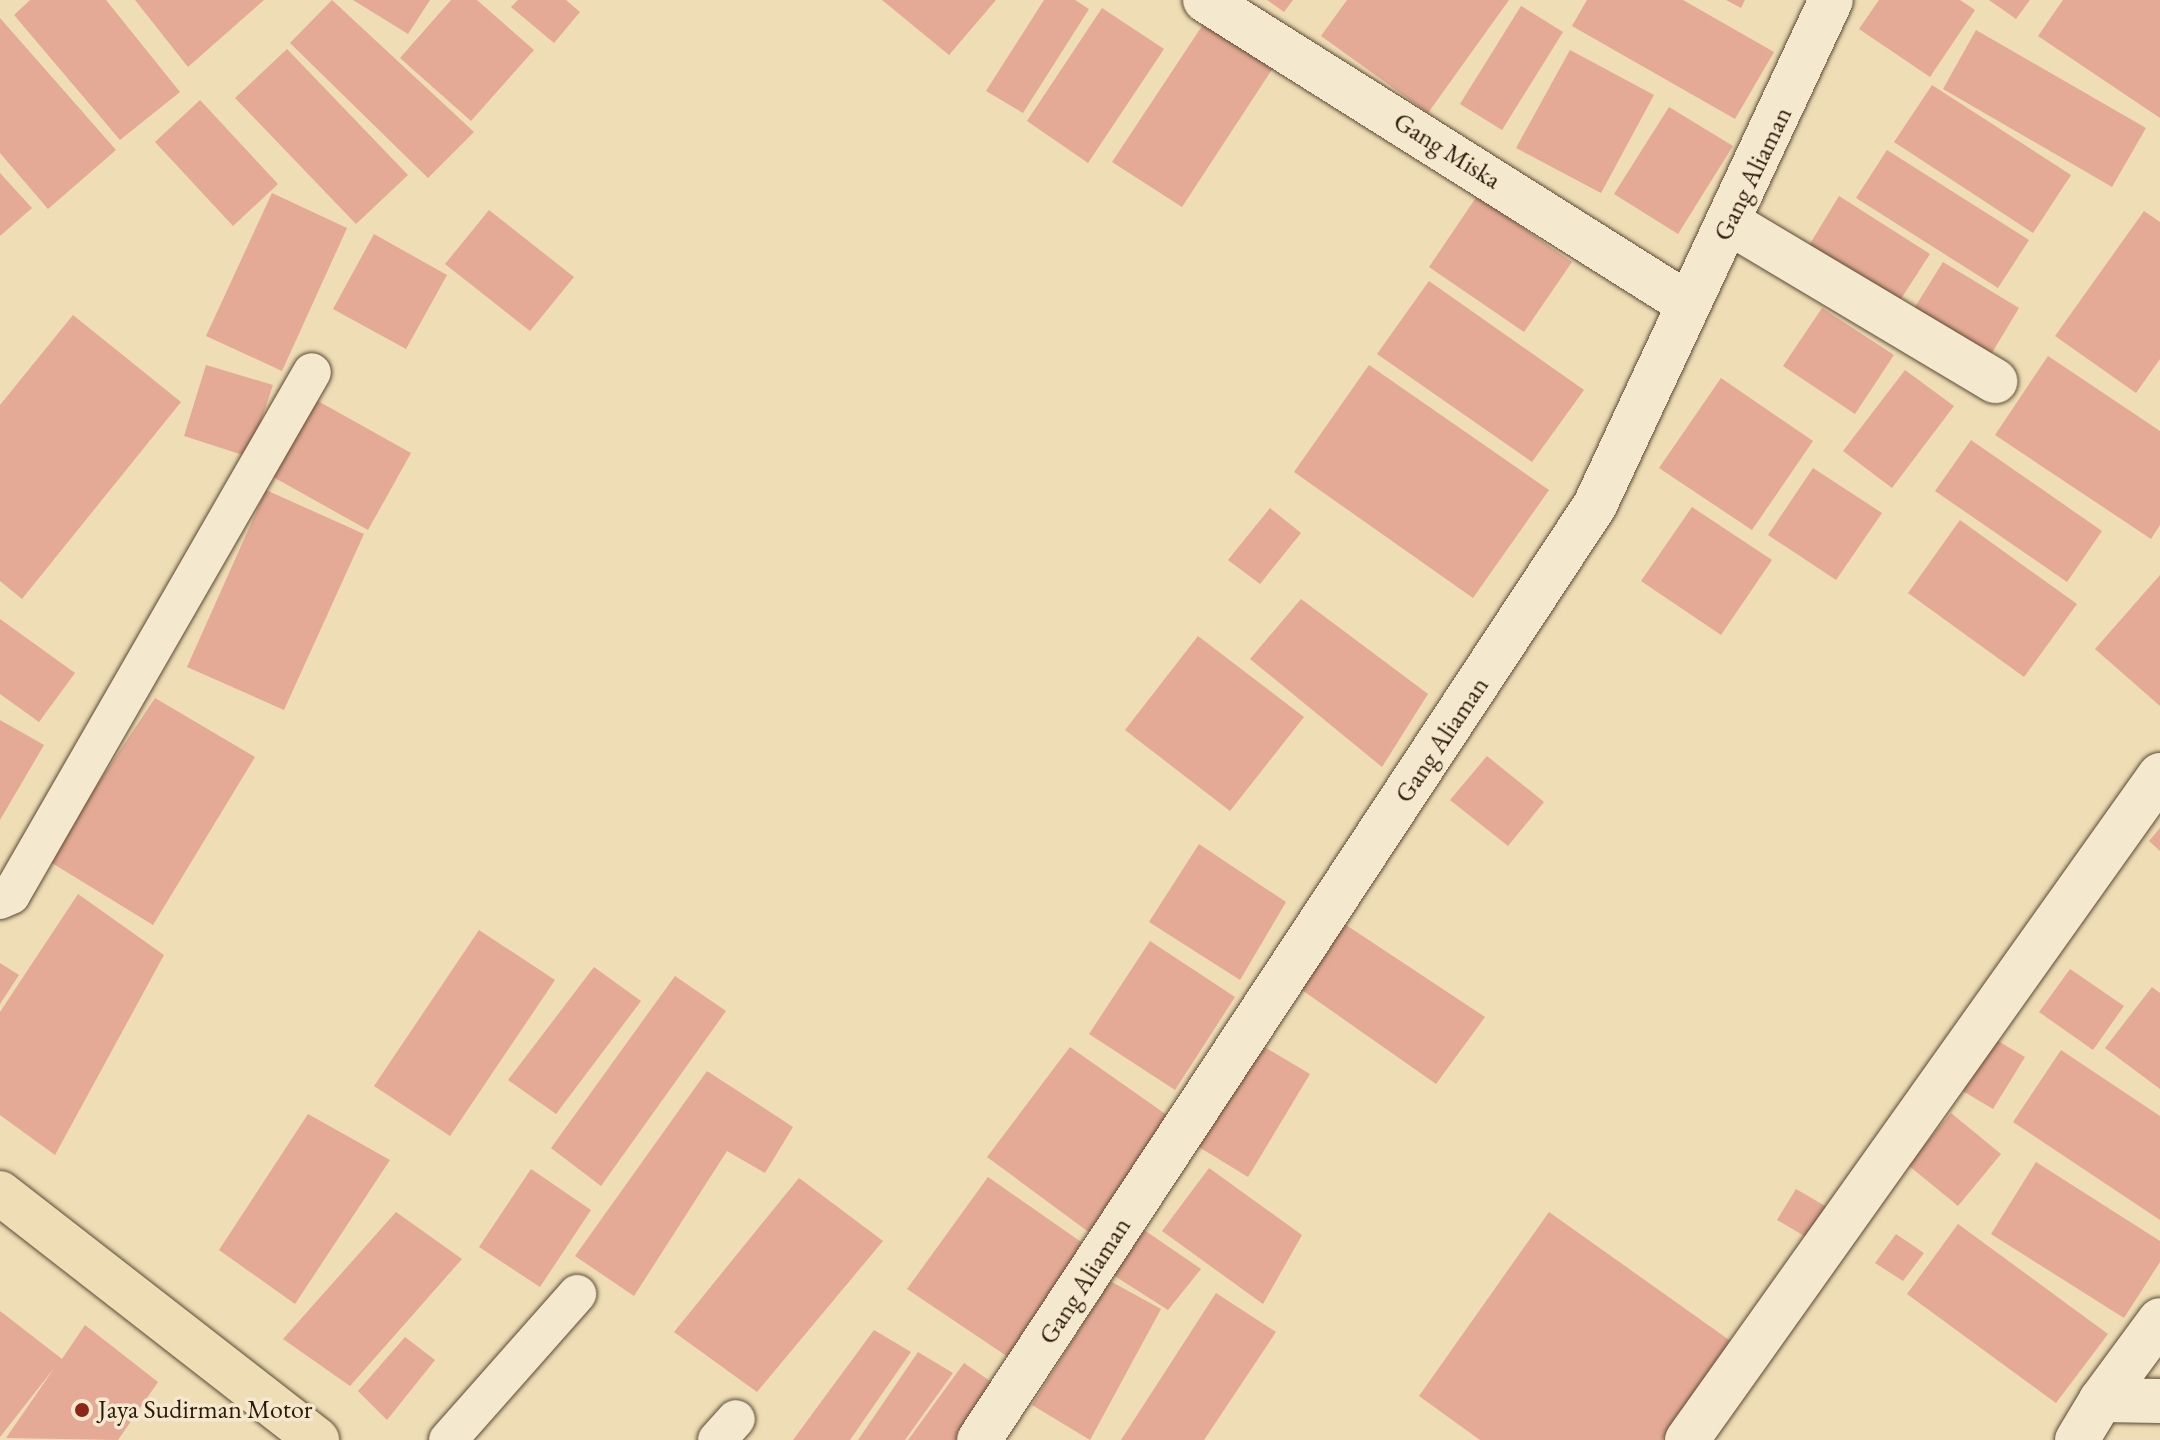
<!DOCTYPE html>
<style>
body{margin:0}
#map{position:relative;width:2160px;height:1440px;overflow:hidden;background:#eeddb5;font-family:"EB Garamond",serif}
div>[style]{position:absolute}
.building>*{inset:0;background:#e4aa95}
.roads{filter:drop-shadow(0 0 2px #5c4a33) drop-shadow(0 0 2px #5c4a33)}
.lane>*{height:38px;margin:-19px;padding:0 19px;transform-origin:19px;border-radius:19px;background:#f4e9cf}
.street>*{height:44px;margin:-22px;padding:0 22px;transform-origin:22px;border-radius:22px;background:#f4e9cf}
.primary>*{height:44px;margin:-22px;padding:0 22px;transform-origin:22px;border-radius:22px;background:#eeddb5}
.dots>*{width:22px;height:22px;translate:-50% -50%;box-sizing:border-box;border:4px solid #f4e9cf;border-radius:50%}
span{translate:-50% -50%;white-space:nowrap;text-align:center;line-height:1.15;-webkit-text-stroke:7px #f4e9cf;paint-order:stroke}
.street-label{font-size:26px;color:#2c1908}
.poi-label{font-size:26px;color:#2c1908}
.left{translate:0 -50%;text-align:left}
</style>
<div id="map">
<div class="building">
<div style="clip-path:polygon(30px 0,106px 0,180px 92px,120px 140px,14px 15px)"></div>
<div style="clip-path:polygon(135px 0,264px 0,188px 67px)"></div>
<div style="clip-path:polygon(332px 0,474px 132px,428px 178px,290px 43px)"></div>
<div style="clip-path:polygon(353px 0,430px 0,408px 34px)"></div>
<div style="clip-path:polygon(451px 0,477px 0,534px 50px,471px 121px,400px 58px)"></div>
<div style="clip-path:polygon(518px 0,566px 0,580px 12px,554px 43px,511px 7px)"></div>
<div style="clip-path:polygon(882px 0,996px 0,949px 55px)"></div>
<div style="clip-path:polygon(1044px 0,1075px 0,1089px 9px,1023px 113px,986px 91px)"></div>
<div style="clip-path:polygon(1267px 0,1293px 0,1284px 12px)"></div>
<div style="clip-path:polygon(1347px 0,1509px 0,1428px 113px,1321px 36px)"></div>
<div style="clip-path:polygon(1587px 0,1683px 0,1774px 52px,1735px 119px,1572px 26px)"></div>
<div style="clip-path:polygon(1726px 0,1745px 0,1741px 8px)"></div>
<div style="clip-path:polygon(1879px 0,1960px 0,1975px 10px,1930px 77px,1859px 29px)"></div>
<div style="clip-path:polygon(1989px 0,2030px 0,2016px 19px)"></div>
<div style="clip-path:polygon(2063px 0,2160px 0,2160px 118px,2038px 36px)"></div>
<div style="clip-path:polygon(1521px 6px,1563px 32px,1502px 130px,1460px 104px)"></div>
<div style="clip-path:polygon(1102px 8px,1164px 49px,1088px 163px,1027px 121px)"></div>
<div style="clip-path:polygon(0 18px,116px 150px,48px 209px,0 153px)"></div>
<div style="clip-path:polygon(1206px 20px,1275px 65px,1182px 207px,1112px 162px)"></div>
<div style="clip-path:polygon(1976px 30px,2146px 128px,2112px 187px,1943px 89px)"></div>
<div style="clip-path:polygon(287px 49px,408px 175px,356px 224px,235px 98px)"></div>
<div style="clip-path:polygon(1570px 50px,1654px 95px,1601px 193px,1516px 148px)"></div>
<div style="clip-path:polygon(1932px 85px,2071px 175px,2033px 233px,1894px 142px)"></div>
<div style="clip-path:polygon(200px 100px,278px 184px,233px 226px,155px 142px)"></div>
<div style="clip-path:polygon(1669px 107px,1733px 146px,1678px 234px,1614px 194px)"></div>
<div style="clip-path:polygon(1887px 150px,2029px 240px,1998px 288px,1856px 198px)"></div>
<div style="clip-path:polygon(0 173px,32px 208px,0 236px)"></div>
<div style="clip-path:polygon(272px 193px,347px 228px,282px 371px,206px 336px)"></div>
<div style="clip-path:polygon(1477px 196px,1572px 262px,1524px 332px,1429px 267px)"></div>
<div style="clip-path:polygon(1839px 196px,1930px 254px,1895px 308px,1805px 252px)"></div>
<div style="clip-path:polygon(489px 210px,574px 277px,530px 331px,445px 264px)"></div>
<div style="clip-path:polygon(2144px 211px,2160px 222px,2160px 359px,2136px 393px,2055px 336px)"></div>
<div style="clip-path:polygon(374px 234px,447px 275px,406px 349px,333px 309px)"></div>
<div style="clip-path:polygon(1943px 262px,2019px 308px,1987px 361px,1910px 315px)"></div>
<div style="clip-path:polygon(1429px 281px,1584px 390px,1532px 462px,1377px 354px)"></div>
<div style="clip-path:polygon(1822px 308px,1894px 355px,1855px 414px,1783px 366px)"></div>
<div style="clip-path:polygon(73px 315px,181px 402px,22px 599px,0 581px,0 405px)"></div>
<div style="clip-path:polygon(2048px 356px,2160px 431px,2160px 525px,2151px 539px,1995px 435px)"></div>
<div style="clip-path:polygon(206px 365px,273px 385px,249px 457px,184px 436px)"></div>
<div style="clip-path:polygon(1369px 365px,1549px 490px,1473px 598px,1294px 472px)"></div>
<div style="clip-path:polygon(1905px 370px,1954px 406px,1892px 488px,1843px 451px)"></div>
<div style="clip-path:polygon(1721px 378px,1813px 441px,1752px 530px,1659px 468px)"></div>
<div style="clip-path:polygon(309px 396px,411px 453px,368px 530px,266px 473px)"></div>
<div style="clip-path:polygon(1971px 440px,2102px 531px,2067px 582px,1935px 491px)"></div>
<div style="clip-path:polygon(1813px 468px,1882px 513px,1836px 580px,1768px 535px)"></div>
<div style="clip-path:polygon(266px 490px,364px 534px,284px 710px,187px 667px)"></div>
<div style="clip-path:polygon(1692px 507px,1772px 560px,1721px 635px,1641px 581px)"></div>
<div style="clip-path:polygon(1270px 508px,1301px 533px,1260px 584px,1228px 560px)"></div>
<div style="clip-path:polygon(1960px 520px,2077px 604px,2024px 677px,1908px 593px)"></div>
<div style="clip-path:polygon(2160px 575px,2160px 706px,2095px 649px)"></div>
<div style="clip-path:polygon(1301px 599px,1428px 694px,1382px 767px,1250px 659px)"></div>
<div style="clip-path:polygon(0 619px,75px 673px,39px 722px,0 694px)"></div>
<div style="clip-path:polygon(1198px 636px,1304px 717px,1230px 811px,1125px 730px)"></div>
<div style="clip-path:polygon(155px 698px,255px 757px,153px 925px,47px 860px)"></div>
<div style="clip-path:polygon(0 720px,44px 745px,0 820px)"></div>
<div style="clip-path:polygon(1487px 756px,1544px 802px,1508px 846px,1450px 800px)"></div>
<div style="clip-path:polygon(2160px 828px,2160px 851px,2149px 841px)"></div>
<div style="clip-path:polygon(1199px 844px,1286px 902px,1240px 980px,1149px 922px)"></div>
<div style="clip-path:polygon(78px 894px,164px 955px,55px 1155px,0 1115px,0 1012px)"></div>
<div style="clip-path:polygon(1337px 919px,1485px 1017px,1436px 1084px,1292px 983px)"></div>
<div style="clip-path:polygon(479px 930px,555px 980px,450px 1136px,374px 1086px)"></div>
<div style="clip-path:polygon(1150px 941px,1235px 997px,1175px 1090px,1089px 1034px)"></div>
<div style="clip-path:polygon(0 963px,19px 975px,0 1004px)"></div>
<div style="clip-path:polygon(594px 967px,641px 1001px,556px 1114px,508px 1080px)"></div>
<div style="clip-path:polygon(2070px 969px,2124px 1006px,2093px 1050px,2039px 1012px)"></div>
<div style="clip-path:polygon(675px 976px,726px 1011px,601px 1186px,551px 1148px)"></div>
<div style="clip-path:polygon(2152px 987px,2160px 993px,2160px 1089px,2105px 1048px)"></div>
<div style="clip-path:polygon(1993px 1038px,2025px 1057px,1993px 1109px,1961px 1090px)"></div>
<div style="clip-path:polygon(1256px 1042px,1310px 1074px,1248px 1177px,1194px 1144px)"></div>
<div style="clip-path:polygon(1070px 1047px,1174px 1120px,1090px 1233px,987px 1157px)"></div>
<div style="clip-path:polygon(2061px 1050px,2160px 1116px,2160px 1220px,2013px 1122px)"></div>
<div style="clip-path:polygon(707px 1071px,793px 1127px,765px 1173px,727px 1151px,634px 1296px,575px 1256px)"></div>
<div style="clip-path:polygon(1951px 1113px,2001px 1154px,1958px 1206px,1908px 1165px)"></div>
<div style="clip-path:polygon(308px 1114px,390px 1160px,295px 1304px,219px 1250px)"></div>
<div style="clip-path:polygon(2036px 1162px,2160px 1241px,2160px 1262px,2124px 1318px,1991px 1234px)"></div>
<div style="clip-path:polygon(1209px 1168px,1302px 1235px,1263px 1304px,1162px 1231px)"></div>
<div style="clip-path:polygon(531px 1169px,591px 1210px,540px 1287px,479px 1247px)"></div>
<div style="clip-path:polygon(988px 1177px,1094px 1251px,1017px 1363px,907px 1289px)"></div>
<div style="clip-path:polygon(799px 1178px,883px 1241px,757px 1392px,674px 1332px)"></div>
<div style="clip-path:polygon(1796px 1189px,1832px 1210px,1813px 1241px,1777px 1220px)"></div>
<div style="clip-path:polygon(396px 1212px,462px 1259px,350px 1386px,283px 1339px)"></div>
<div style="clip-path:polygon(1549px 1212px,1732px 1342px,1662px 1440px,1480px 1440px,1419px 1396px)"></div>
<div style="clip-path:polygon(1134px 1223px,1201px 1269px,1168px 1310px,1102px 1268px)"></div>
<div style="clip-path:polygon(1958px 1224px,2108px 1334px,2056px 1403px,1907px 1294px)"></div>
<div style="clip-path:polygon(1896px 1234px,1924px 1253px,1903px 1281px,1875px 1263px)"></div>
<div style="clip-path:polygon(1110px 1281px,1161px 1309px,1090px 1440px,1032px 1405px)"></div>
<div style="clip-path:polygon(1216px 1293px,1276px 1332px,1204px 1440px,1121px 1440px)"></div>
<div style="clip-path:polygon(0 1311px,62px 1359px,85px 1325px,158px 1382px,118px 1440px,6px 1438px,55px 1367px,0 1437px)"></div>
<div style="clip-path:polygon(874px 1330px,911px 1352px,850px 1440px,793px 1440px)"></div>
<div style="clip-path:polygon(405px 1337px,435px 1360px,387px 1420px,358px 1391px)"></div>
<div style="clip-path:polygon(918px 1352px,953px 1373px,905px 1440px,858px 1440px)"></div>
<div style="clip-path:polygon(964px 1363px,1006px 1392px,971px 1440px,908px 1440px)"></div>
</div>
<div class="roads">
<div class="lane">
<div style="left:0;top:900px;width:12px;rotate:-24deg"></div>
<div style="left:11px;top:895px;width:603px;rotate:-60.08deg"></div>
<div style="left:448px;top:1440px;width:195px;rotate:-48.5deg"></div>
<div style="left:717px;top:1440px;width:28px;rotate:-48deg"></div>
</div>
<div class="street">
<div style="left:1205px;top:0;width:571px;rotate:32.19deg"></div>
<div style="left:1730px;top:223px;width:309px;rotate:30.8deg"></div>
<div style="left:2101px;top:1400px;width:99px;rotate:-53.6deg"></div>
<div style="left:979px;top:1440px;width:1120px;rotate:-56.62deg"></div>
<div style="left:1595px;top:505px;width:557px;rotate:-64.95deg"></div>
<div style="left:1687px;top:1440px;width:816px;rotate:-54.58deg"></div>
<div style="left:2077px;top:1440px;width:47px;rotate:-59deg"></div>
<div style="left:2101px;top:1400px;width:59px;rotate:1deg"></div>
</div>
<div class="primary">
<div style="left:0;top:1193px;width:402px;rotate:37.9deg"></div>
</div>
</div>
<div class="dots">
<div style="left:82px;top:1410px;background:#8f2418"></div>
</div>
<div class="street-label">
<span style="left:1447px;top:151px;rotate:32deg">Gang Miska</span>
<span style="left:1753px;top:174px;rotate:-64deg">Gang Aliaman</span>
<span style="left:1442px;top:740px;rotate:-56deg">Gang Aliaman</span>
<span style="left:1085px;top:1281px;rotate:-57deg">Gang Aliaman</span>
</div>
<div class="poi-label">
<span class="left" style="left:98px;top:1410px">Jaya Sudirman Motor</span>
</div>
</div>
